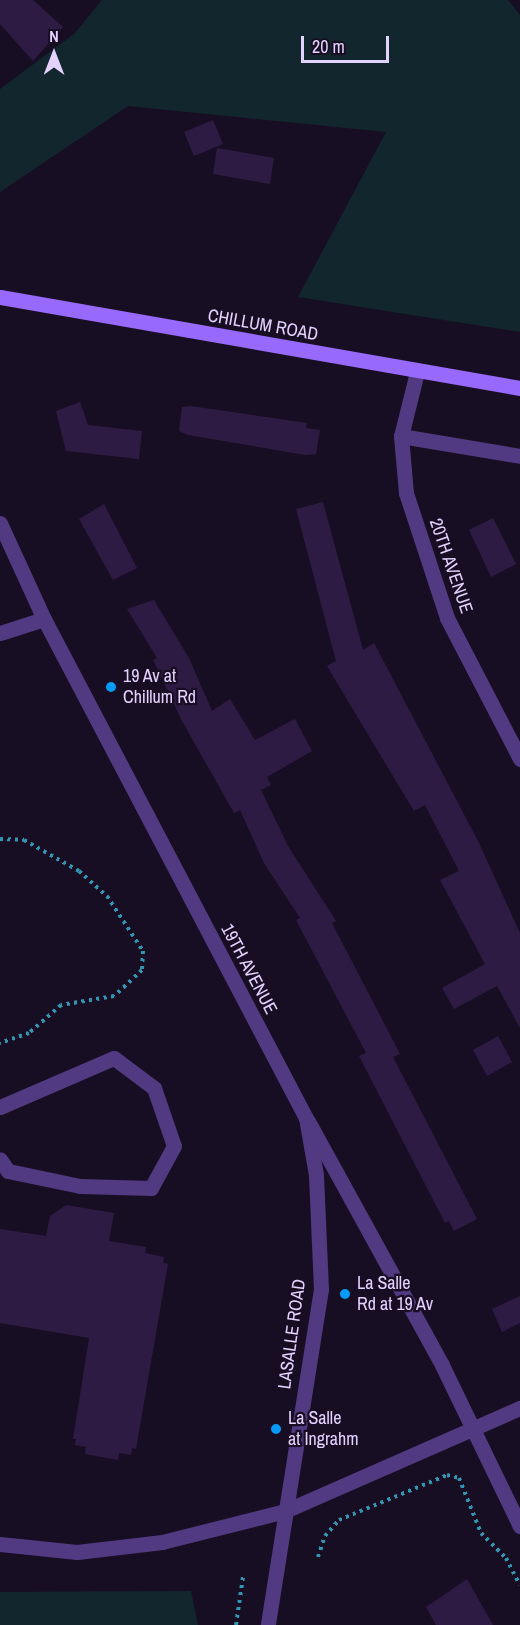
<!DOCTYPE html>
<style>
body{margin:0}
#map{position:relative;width:520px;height:1625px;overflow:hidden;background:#180e23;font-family:"Archivo Narrow",sans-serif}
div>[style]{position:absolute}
.green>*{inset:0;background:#11262d}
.building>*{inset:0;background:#2e1b43}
.path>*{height:4px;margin-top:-2px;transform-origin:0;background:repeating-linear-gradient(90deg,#3096b2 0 3px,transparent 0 7.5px)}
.service>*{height:15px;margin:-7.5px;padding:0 7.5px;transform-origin:7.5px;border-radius:7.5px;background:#513a81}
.minor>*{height:15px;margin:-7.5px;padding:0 7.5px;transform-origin:7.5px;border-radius:7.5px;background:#513a81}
.tertiary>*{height:15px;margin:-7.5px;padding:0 7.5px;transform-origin:7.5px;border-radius:7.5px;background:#513a81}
.secondary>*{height:15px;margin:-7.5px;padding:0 7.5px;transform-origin:7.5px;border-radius:7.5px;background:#9769fc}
.dots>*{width:16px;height:16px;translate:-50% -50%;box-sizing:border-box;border:3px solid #180e23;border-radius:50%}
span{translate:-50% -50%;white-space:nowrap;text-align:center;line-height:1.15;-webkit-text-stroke:4.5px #180e23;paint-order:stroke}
.street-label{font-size:18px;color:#e3d1fe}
.poi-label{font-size:18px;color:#e3d1fe}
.left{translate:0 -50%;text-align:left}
.north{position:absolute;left:24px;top:24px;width:60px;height:60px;-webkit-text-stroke:4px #180e23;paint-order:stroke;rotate:0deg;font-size:16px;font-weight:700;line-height:24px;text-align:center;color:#e3d1fe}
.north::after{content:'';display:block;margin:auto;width:21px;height:27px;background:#e3d1fe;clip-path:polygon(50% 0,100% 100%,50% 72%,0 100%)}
.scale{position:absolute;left:301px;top:36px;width:88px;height:27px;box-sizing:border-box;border:3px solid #e3d1fe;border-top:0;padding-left:8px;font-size:18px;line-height:21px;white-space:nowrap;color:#e3d1fe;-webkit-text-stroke:4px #180e23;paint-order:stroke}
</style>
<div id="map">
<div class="green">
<div style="clip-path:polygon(102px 0,508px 0,520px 15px,520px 332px,298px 297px,386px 132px,128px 106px,0 192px,0 89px,75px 33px)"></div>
<div style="clip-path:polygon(191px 1591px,198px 1625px,0 1625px,0 1592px)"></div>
</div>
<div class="building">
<div style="clip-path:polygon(0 0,33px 0,63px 27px,33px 61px,0 24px)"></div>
<div style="clip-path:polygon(213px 120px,223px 144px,194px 156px,184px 132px)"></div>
<div style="clip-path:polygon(217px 148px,274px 158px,270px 184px,213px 174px)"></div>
<div style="clip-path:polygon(80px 402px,88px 425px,142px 431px,139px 459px,66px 451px,56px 411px)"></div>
<div style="clip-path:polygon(191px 406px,307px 423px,306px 428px,320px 430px,316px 454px,305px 455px,188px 435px,179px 431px,182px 407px)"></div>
<div style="clip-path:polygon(323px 502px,363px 650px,374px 643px,478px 841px,520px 933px,520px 1028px,497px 986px,454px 1009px,442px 988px,485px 964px,440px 880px,459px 871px,425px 805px,414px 811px,327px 666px,336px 661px,296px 509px)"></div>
<div style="clip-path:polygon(104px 504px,137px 568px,113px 580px,79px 519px)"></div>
<div style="clip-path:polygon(493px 518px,516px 564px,491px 577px,469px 530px)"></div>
<div style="clip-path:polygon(154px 600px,189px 658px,212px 711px,230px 699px,255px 740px,295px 719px,312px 751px,267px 777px,271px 785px,261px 790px,288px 846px,336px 921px,332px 923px,400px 1054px,393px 1057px,477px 1219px,454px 1231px,449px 1221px,445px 1223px,359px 1056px,366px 1053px,296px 920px,300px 918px,264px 863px,240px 810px,234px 813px,182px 721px,153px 660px,157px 658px,127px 609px)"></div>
<div style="clip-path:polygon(498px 1036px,512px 1062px,487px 1076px,473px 1050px)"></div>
<div style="clip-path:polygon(66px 1205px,114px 1213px,109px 1241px,146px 1247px,145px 1253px,164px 1257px,163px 1263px,168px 1264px,136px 1449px,132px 1448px,131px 1455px,119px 1453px,118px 1460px,85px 1454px,86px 1447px,75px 1445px,76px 1439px,73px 1439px,89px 1338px,0 1323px,0 1229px,46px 1236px,50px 1216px)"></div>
<div style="clip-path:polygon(520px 1296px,520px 1323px,502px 1332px,492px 1309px)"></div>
<div style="clip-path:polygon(467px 1579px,493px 1625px,436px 1625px,426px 1607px)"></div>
</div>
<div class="path">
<div style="left:0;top:839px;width:24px;rotate:2deg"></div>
<div style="left:24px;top:840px;width:63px;rotate:29.4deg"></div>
<div style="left:79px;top:871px;width:38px;rotate:42deg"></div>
<div style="left:107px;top:896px;width:66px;rotate:56.8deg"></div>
<div style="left:143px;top:951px;width:19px;rotate:93deg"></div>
<div style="left:142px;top:970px;width:38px;rotate:137deg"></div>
<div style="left:114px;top:996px;width:54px;rotate:170.4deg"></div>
<div style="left:61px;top:1005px;width:43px;rotate:138.8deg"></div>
<div style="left:29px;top:1033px;width:31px;rotate:161deg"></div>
<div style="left:318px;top:1557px;width:22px;rotate:-72deg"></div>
<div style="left:325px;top:1536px;width:21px;rotate:-49deg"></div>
<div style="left:339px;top:1520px;width:117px;rotate:-22.6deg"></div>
<div style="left:447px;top:1475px;width:12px;rotate:14deg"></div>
<div style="left:459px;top:1478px;width:59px;rotate:68.2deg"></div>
<div style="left:481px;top:1533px;width:35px;rotate:45deg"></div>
<div style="left:506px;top:1558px;width:30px;rotate:63deg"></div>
<div style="left:236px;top:1625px;width:49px;rotate:-81.7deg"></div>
</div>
<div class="service">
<div style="left:0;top:633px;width:46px;rotate:-17.7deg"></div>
<div style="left:0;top:1107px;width:124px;rotate:-23.3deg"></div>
<div style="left:114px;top:1058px;width:50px;rotate:36.9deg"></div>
<div style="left:154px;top:1088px;width:61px;rotate:71deg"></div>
<div style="left:174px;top:1146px;width:48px;rotate:118.7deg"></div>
<div style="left:151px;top:1188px;width:71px;rotate:-178.4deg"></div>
<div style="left:80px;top:1186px;width:74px;rotate:-168.2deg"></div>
<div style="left:8px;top:1171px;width:14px;rotate:-124deg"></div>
<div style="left:0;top:1544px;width:77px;rotate:5.9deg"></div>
<div style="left:77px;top:1552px;width:86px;rotate:-6.7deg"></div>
<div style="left:162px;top:1542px;width:127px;rotate:-14.1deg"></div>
</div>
<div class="minor">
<div style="left:417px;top:372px;width:66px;rotate:104deg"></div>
<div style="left:401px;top:436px;width:57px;rotate:85deg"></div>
<div style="left:406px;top:493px;width:132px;rotate:71.8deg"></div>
<div style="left:447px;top:618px;width:159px;rotate:62.6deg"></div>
<div style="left:401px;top:436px;width:121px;rotate:9.5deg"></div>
<div style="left:308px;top:1121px;width:278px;rotate:61.2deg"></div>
<div style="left:442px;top:1365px;width:179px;rotate:64.2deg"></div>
<div style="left:285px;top:1511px;width:257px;rotate:-23.7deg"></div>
</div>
<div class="tertiary">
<div style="left:0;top:523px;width:106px;rotate:65.4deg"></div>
<div style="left:44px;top:619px;width:564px;rotate:62.3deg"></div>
<div style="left:306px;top:1118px;width:58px;rotate:80deg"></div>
<div style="left:316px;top:1175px;width:114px;rotate:87.5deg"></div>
<div style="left:321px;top:1289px;width:340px;rotate:99deg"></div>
</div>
<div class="secondary">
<div style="left:0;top:297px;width:528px;rotate:9.93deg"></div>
</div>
<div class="dots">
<div style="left:111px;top:687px;background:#049af7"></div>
<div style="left:345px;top:1294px;background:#049af7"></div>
<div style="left:276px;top:1429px;background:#049af7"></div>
</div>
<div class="street-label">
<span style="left:263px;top:325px;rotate:10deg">CHILLUM ROAD</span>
<span style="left:451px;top:566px;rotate:71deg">20TH AVENUE</span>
<span style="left:249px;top:969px;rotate:62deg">19TH AVENUE</span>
<span style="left:292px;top:1334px;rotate:-82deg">LASALLE ROAD</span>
</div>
<div class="poi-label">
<span class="left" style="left:123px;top:687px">19 Av at<br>Chillum Rd</span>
<span class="left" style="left:357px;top:1294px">La Salle<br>Rd at 19 Av</span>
<span class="left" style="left:288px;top:1429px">La Salle<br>at Ingrahm</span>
</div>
<div class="north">N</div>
<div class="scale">20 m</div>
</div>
